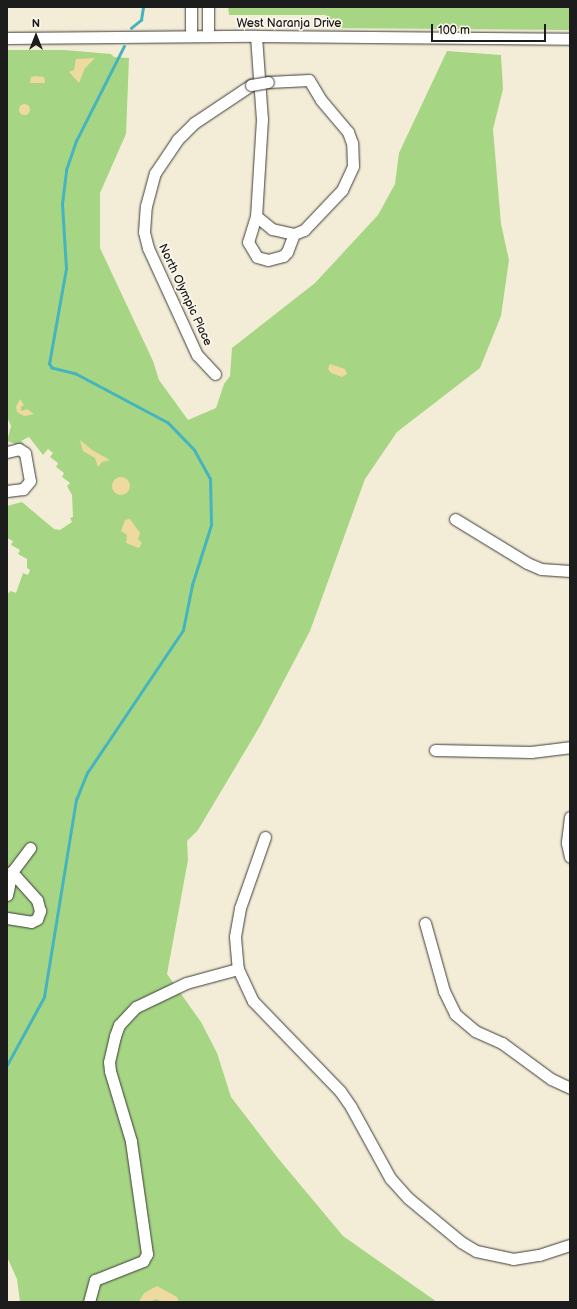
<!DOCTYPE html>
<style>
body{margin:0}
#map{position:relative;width:577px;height:1309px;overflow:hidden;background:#f3edd7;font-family:"Balsamiq Sans",sans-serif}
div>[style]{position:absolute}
.green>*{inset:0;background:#a6d684}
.sand>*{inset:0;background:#eeda9e}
.round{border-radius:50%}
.stream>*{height:2.5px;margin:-1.25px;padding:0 1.25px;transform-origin:1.25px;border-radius:1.25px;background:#45b4be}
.roads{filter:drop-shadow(0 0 1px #3c3b38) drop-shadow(0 0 1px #3c3b38)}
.minor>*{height:11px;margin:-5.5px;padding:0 5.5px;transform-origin:5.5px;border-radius:5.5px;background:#fff}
.bridges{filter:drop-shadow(0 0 1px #3c3b38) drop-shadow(0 0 1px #3c3b38)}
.minor-bridge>*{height:11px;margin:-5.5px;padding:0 5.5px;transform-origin:5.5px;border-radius:5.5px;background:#fff}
span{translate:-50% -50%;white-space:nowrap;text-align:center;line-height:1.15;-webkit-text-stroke:3.5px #fbf7ec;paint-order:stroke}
.street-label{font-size:12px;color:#1c1c1c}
.frame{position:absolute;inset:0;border:8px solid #1c1c1c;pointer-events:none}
.north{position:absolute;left:16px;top:16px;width:40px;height:40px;-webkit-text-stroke:3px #fbf7ec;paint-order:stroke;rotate:0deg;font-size:11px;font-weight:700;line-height:16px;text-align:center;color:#1c1c1c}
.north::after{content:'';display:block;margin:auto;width:14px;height:18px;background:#1c1c1c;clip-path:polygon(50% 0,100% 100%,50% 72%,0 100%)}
.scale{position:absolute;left:431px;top:24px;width:115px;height:18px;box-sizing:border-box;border:2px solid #1c1c1c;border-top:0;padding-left:5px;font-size:12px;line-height:14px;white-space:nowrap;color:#1c1c1c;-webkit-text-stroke:3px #fbf7ec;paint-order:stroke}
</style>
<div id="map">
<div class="green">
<div style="clip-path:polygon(228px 7px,570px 7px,570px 30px,327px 28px,326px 15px,229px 15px)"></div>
<div style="clip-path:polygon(7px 50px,64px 50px,111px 54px,114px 57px,129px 58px,126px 134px,100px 193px,100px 248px,153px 361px,159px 380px,188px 420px,216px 408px,224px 384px,230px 376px,232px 348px,315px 283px,378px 215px,395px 184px,399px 153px,447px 51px,501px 55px,503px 89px,493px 129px,501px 224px,509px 260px,501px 316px,480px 368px,397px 432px,365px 479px,310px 631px,260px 726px,198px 830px,187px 841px,188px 860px,167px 974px,201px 1022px,217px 1053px,231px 1097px,277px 1157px,343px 1236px,437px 1302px,20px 1302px,17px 1279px,7px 1257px,7px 594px,11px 591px,16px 593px,23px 573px,28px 575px,30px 570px,27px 568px,27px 559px,18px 554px,20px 550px,11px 545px,13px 541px,7px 538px,7px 506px,22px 502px,54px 529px,60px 530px,72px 522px,70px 518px,73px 517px,72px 495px,67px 486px,70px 483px,62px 477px,64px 473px,56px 467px,58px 463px,50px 457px,53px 453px,48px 449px,43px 455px,29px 437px,21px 441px,24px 444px,22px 446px,7px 441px,11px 426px,7px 417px)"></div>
</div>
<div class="sand">
<div style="clip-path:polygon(95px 58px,85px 68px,79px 83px,69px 72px,74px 70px,76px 59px)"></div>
<div style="clip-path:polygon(35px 76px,44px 77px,45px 83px,30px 83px,31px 77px)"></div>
<div class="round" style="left:18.5px;top:103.5px;width:11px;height:11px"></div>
<div style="clip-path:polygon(330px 364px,345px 369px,347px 374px,342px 377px,331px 373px,328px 369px)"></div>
<div style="clip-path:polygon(20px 399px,24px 405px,21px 407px,21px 411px,27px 409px,34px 414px,24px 416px,17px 412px,16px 407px)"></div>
<div style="clip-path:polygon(80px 440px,92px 450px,110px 460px,102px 462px,98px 467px,95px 458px,83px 451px)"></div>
<div class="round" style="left:112px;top:477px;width:18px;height:18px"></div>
<div style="clip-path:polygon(130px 519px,140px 533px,138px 539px,142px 543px,139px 548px,126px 543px,127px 535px,121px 531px,125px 520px)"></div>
<div style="clip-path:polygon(157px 1286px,177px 1297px,179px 1302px,163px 1302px,156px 1299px,150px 1302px,139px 1302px,144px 1293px)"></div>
</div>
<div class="stream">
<div style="left:131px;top:28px;width:13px;rotate:-39deg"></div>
<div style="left:141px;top:20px;width:13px;rotate:-81deg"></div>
<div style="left:7px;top:1065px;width:77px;rotate:-61.4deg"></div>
<div style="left:44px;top:997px;width:200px;rotate:-80.8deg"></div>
<div style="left:76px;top:800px;width:29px;rotate:-68deg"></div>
<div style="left:87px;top:773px;width:172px;rotate:-56.1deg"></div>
<div style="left:183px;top:630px;width:46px;rotate:-78.7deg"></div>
<div style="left:192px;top:585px;width:63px;rotate:-72.4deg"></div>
<div style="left:211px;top:525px;width:46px;rotate:-91.2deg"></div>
<div style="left:210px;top:479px;width:33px;rotate:-119deg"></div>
<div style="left:194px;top:450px;width:37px;rotate:-134deg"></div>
<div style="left:168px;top:423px;width:104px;rotate:-152deg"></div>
<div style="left:76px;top:374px;width:25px;rotate:-166deg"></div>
<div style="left:52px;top:368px;width:5px;rotate:-127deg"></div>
<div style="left:49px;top:364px;width:97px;rotate:-79.9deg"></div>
<div style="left:66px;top:269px;width:65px;rotate:-93.5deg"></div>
<div style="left:62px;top:204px;width:34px;rotate:-83deg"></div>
<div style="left:66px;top:170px;width:31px;rotate:-71deg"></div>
<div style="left:76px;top:141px;width:106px;rotate:-63.2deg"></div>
</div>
<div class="roads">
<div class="minor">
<div style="left:191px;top:7px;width:29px;rotate:90deg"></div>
<div style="left:208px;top:7px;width:29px;rotate:90deg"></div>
<div style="left:256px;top:36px;width:83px;rotate:85.9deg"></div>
<div style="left:262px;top:119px;width:97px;rotate:93.5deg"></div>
<div style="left:256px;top:216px;width:21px;rotate:39deg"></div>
<div style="left:272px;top:229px;width:23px;rotate:13deg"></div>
<div style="left:294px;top:234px;width:11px;rotate:-22deg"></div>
<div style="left:304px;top:230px;width:55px;rotate:-46.5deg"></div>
<div style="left:342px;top:190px;width:26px;rotate:-65deg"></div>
<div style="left:353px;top:166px;width:23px;rotate:-92deg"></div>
<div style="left:352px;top:143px;width:12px;rotate:-110deg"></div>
<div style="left:348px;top:132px;width:42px;rotate:-130.2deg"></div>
<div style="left:321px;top:100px;width:23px;rotate:-121deg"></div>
<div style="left:309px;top:80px;width:41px;rotate:177.2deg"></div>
<div style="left:7px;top:38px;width:249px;rotate:-0.5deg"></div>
<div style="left:256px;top:36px;width:314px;rotate:0.5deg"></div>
<div style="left:256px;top:216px;width:27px;rotate:107deg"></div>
<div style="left:248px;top:242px;width:17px;rotate:59deg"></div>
<div style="left:257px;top:257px;width:11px;rotate:15deg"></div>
<div style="left:268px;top:260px;width:16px;rotate:-15deg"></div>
<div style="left:283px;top:256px;width:6px;rotate:-45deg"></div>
<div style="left:287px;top:252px;width:19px;rotate:-69deg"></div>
<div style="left:215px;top:374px;width:26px;rotate:-133deg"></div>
<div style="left:197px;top:355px;width:118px;rotate:-114.6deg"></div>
<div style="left:148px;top:248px;width:16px;rotate:-104deg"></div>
<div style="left:144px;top:232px;width:26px;rotate:-86deg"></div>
<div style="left:146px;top:206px;width:34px;rotate:-75deg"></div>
<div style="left:155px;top:173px;width:40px;rotate:-56deg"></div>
<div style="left:177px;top:140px;width:24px;rotate:-45deg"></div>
<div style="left:194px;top:123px;width:69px;rotate:-33.7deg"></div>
<div style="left:7px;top:452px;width:12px;rotate:-14deg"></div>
<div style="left:19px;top:449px;width:7px;rotate:34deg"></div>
<div style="left:25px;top:453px;width:28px;rotate:80deg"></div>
<div style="left:30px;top:481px;width:11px;rotate:131deg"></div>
<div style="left:23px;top:489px;width:16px;rotate:173deg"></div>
<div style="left:455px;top:519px;width:84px;rotate:31.4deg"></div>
<div style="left:527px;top:563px;width:15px;rotate:23deg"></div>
<div style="left:541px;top:569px;width:29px;rotate:4deg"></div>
<div style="left:435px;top:750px;width:96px;rotate:1.2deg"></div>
<div style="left:531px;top:752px;width:39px;rotate:-7deg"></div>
<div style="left:570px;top:817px;width:26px;rotate:97deg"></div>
<div style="left:567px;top:843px;width:14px;rotate:78deg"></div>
<div style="left:265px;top:837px;width:75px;rotate:109.4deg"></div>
<div style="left:240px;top:908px;width:29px;rotate:100deg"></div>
<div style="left:235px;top:937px;width:32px;rotate:85deg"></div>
<div style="left:238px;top:969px;width:35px;rotate:65deg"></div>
<div style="left:253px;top:1001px;width:125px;rotate:46deg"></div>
<div style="left:340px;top:1091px;width:19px;rotate:55deg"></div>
<div style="left:351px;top:1107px;width:81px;rotate:61.2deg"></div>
<div style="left:390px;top:1178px;width:27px;rotate:48deg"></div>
<div style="left:408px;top:1198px;width:69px;rotate:39.7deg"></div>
<div style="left:461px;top:1242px;width:17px;rotate:31deg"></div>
<div style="left:476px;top:1251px;width:38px;rotate:12deg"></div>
<div style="left:513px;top:1259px;width:26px;rotate:-9deg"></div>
<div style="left:539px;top:1255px;width:33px;rotate:-18deg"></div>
<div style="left:7px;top:895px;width:24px;rotate:-78deg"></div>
<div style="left:12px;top:872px;width:30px;rotate:-53deg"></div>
<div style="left:7px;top:918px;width:24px;rotate:9deg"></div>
<div style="left:31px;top:922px;width:7px;rotate:-27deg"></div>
<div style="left:37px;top:919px;width:9px;rotate:-69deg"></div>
<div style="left:40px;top:911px;width:11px;rotate:-105deg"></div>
<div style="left:37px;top:900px;width:38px;rotate:-132deg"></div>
<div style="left:425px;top:923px;width:71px;rotate:74.4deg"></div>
<div style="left:444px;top:991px;width:25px;rotate:64deg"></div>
<div style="left:455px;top:1014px;width:26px;rotate:40deg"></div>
<div style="left:475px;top:1031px;width:30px;rotate:24deg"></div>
<div style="left:502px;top:1043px;width:61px;rotate:36.3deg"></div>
<div style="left:551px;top:1079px;width:21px;rotate:25deg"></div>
<div style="left:89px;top:1302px;width:23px;rotate:-75deg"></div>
<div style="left:95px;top:1280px;width:52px;rotate:-21.6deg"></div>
<div style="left:143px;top:1261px;width:8px;rotate:-60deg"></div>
<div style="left:147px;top:1254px;width:114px;rotate:-98.1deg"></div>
<div style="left:131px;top:1141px;width:73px;rotate:-106.7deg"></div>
<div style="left:110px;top:1071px;width:9px;rotate:-96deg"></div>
<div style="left:109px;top:1062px;width:27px;rotate:-77deg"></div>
<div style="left:115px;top:1036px;width:12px;rotate:-70deg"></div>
<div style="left:119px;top:1025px;width:25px;rotate:-47deg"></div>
<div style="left:136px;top:1007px;width:55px;rotate:-25.6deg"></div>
<div style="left:186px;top:983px;width:54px;rotate:-15.1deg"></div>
</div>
</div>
<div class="bridges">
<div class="minor-bridge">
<div style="left:251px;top:85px;width:17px;rotate:-10deg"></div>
</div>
</div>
<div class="street-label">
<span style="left:289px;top:24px">West Naranja Drive</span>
<span style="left:185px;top:295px;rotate:65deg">North Olympic Place</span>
</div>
<div class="frame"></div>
<div class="north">N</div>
<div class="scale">100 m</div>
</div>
